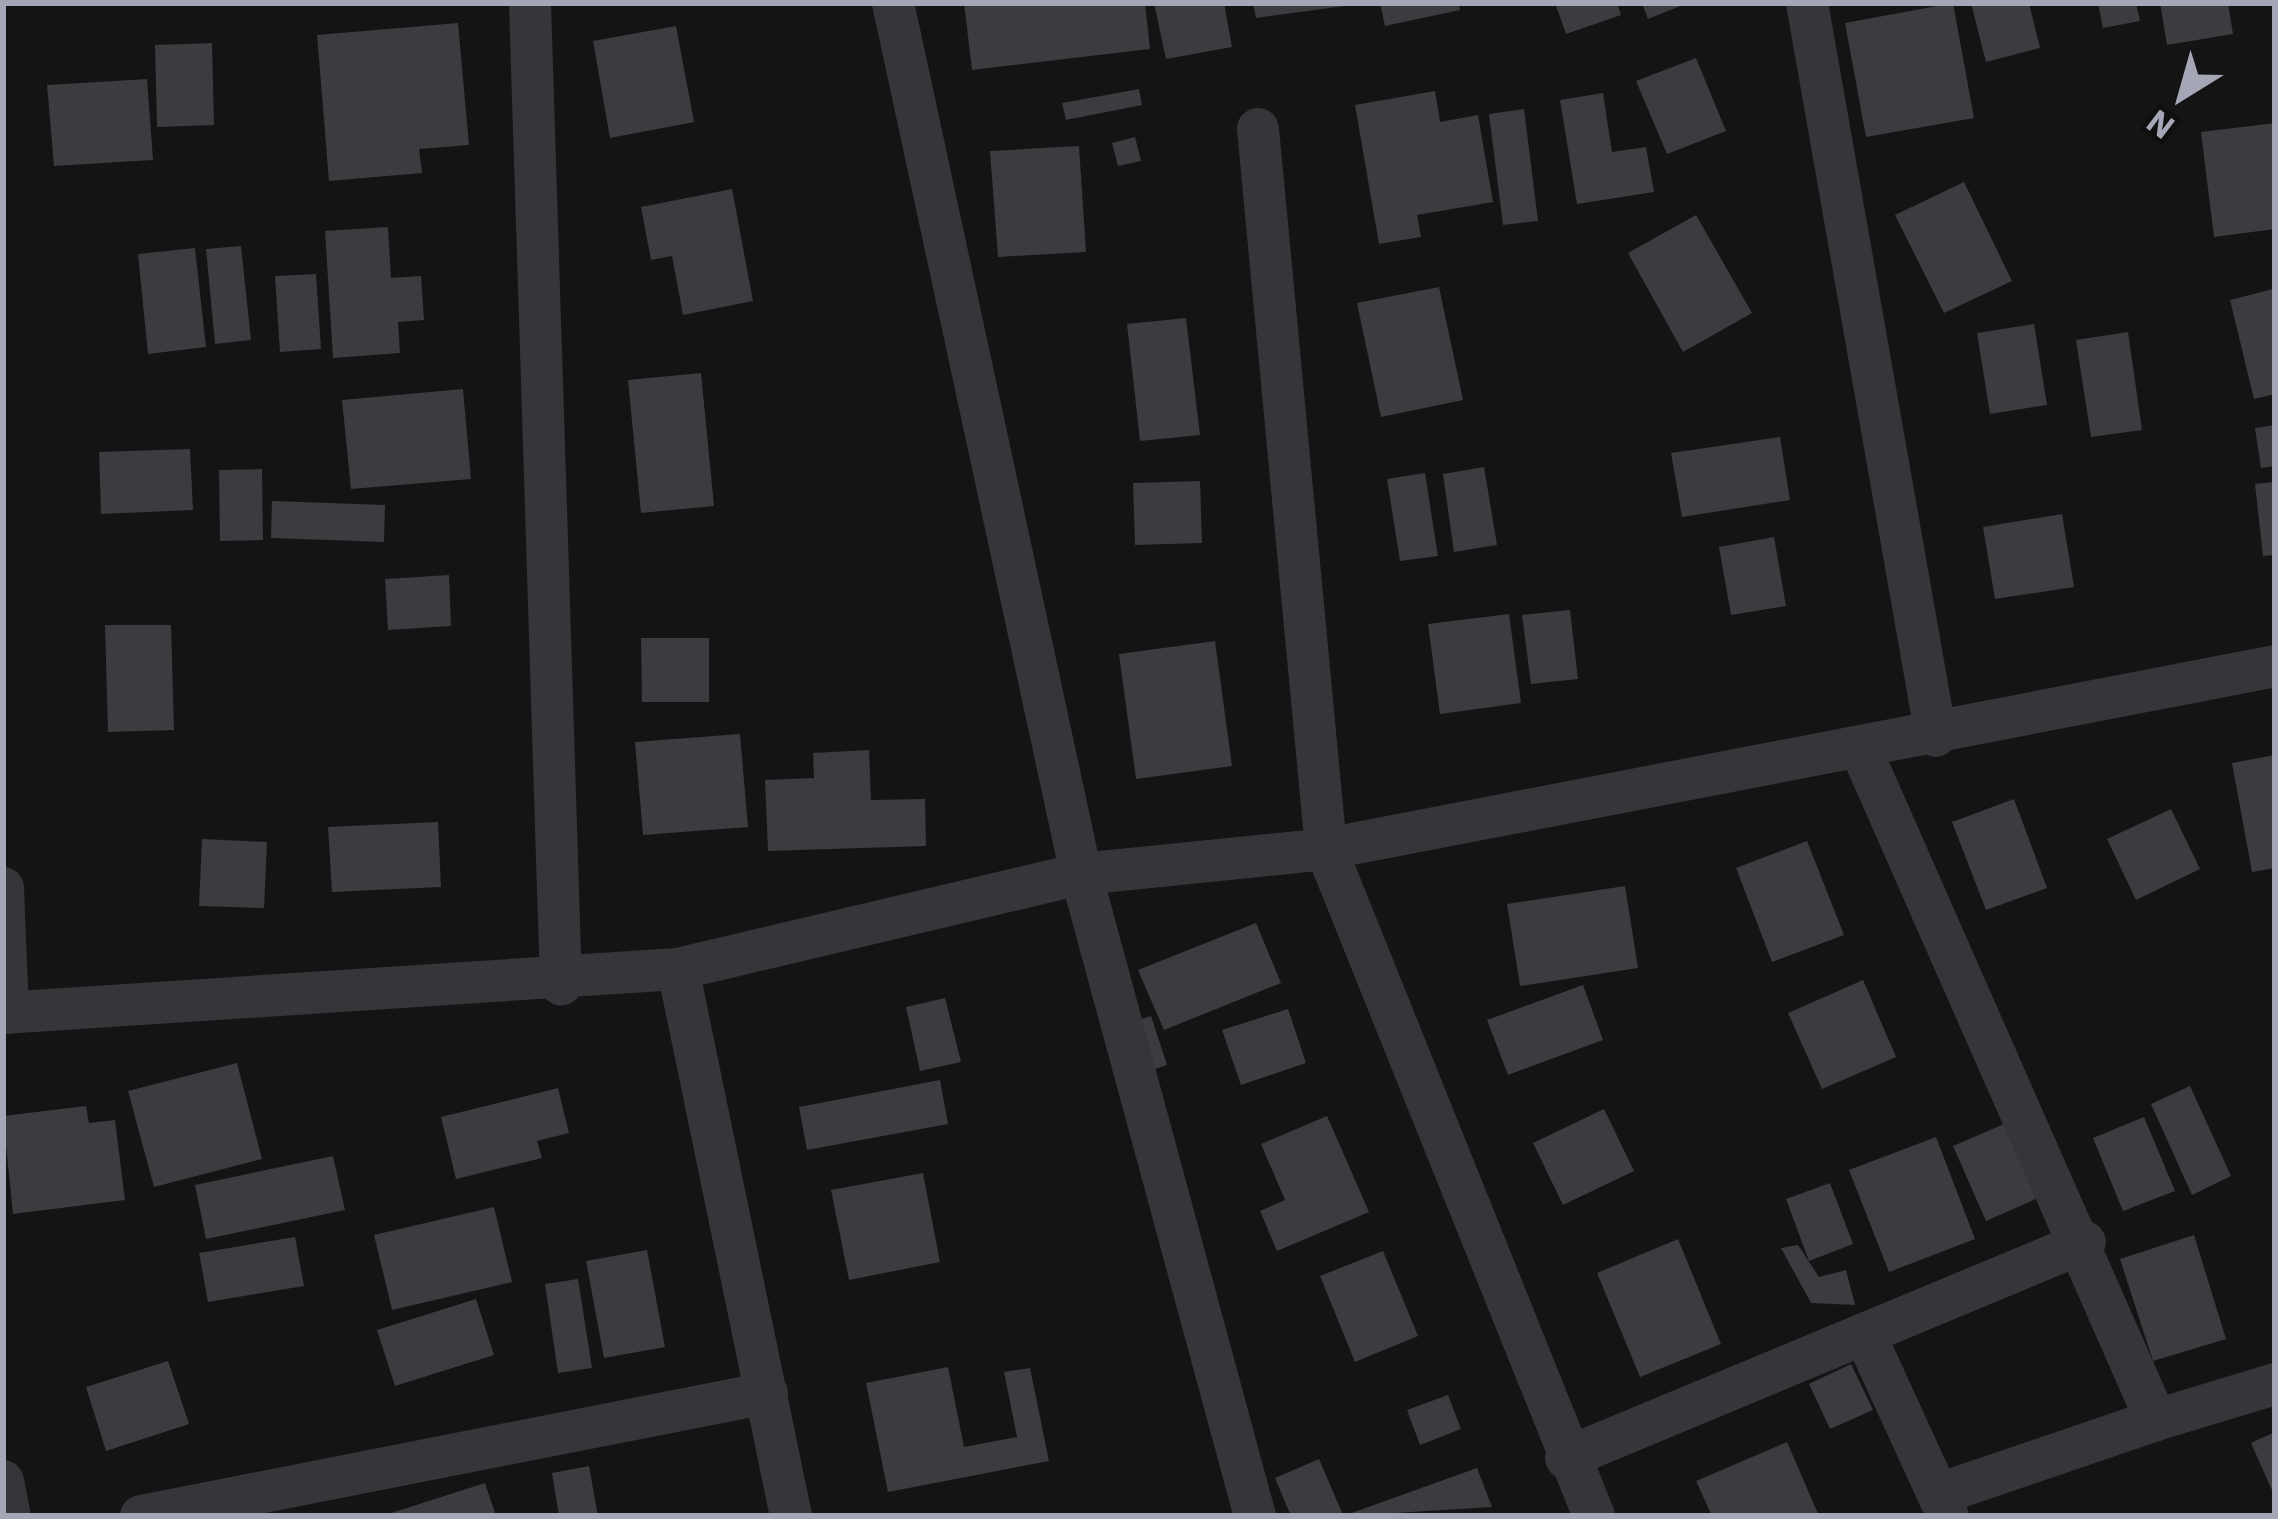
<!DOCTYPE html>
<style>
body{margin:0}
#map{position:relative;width:2278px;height:1519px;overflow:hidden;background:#141415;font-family:"IBM Plex Sans",sans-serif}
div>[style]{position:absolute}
.building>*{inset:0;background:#3b3b40}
.minor>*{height:42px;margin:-21px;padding:0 21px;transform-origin:21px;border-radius:21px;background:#35353a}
span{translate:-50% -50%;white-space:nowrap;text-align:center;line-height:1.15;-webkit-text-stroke:12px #0f0f10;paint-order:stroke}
.frame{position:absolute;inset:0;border:6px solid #a5a7b6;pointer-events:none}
.north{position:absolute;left:2122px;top:36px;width:120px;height:120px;-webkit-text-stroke:9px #0f0f10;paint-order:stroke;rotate:217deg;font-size:33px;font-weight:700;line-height:48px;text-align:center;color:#a5a7b6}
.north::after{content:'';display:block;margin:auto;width:42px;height:54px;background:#a5a7b6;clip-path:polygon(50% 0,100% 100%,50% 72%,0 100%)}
</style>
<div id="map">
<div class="building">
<div style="clip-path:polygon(964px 3px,1145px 3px,1150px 49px,972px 70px)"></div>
<div style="clip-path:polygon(1154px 3px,1224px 3px,1232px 47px,1166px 59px)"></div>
<div style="clip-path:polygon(1253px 3px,1345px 3px,1345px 6px,1256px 18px)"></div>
<div style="clip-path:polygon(1380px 3px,1459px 3px,1460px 10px,1385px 26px)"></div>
<div style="clip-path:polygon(1555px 3px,1617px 3px,1621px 15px,1566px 34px)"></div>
<div style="clip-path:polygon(1642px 3px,1688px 3px,1648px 19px)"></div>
<div style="clip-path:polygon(1953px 3px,1974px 118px,1866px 137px,1845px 23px)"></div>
<div style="clip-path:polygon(1971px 3px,2029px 3px,2040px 48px,1986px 62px)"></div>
<div style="clip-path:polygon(2098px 3px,2136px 3px,2140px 21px,2103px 28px)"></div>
<div style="clip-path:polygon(2160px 3px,2228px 3px,2233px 34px,2167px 45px)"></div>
<div style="clip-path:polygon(458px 23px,469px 145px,419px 149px,422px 173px,329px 181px,317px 35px)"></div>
<div style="clip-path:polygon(676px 26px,694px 122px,610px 138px,593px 41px)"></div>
<div style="clip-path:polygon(212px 43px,214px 125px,157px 127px,155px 45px)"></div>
<div style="clip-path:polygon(1696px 58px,1726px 131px,1667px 154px,1636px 81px)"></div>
<div style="clip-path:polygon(147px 79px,153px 160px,54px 166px,47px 85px)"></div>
<div style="clip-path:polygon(1139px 89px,1142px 105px,1066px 120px,1062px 103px)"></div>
<div style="clip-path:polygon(1435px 91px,1440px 122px,1478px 115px,1493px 202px,1417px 215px,1421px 237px,1379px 244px,1355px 105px)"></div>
<div style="clip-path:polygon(1603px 93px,1612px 152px,1646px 147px,1654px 192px,1577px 204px,1560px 100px)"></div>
<div style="clip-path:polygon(1524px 109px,1538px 221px,1503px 225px,1489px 114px)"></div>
<div style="clip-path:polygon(2275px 123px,2275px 229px,2214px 237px,2201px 132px)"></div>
<div style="clip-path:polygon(1135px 137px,1141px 161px,1118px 166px,1112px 143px)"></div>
<div style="clip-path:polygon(1079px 146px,1086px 252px,998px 257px,990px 151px)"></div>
<div style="clip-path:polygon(1964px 182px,2012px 281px,1944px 313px,1895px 215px)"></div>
<div style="clip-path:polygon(732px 189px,753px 301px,683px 315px,672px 256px,651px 260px,641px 207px)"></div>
<div style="clip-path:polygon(1696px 215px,1752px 313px,1683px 352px,1628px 253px)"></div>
<div style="clip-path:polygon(388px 227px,391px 278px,421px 276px,424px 320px,398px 322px,400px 353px,333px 358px,325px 231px)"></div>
<div style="clip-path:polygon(241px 246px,251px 340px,215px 344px,206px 249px)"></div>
<div style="clip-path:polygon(195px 248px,206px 347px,148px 354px,138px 254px)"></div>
<div style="clip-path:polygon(316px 274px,321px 349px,280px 352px,275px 276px)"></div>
<div style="clip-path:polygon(1439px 287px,1463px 400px,1381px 417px,1357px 303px)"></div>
<div style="clip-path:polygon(2273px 289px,2275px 394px,2254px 399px,2230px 300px)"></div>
<div style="clip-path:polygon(1186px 318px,1200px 435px,1140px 441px,1127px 324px)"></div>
<div style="clip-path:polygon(2034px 324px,2047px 405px,1990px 414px,1977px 333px)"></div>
<div style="clip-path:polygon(2128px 332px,2142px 430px,2091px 437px,2076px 340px)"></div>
<div style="clip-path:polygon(701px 373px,714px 506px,641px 513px,628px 380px)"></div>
<div style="clip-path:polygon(463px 389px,471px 479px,351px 489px,342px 400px)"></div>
<div style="clip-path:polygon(2275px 425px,2275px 466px,2261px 468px,2255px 428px)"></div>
<div style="clip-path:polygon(1780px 437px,1790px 500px,1682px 517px,1671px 453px)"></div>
<div style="clip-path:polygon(190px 449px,193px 510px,101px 514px,99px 452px)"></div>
<div style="clip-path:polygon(1484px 467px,1497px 545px,1454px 552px,1443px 474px)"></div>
<div style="clip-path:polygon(262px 469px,263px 540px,220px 541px,219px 470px)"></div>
<div style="clip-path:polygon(1425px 473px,1438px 556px,1400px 561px,1387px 479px)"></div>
<div style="clip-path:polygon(1200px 481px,1202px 543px,1135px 545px,1133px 483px)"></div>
<div style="clip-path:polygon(2275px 482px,2275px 555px,2263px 556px,2255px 484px)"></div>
<div style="clip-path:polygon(272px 501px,385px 505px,384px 542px,271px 538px)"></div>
<div style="clip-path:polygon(2062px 514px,2074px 587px,1995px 599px,1983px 527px)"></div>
<div style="clip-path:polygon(1774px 537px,1786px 606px,1731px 615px,1719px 547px)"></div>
<div style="clip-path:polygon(449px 575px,451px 626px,388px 630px,385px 579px)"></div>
<div style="clip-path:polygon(1570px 610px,1578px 679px,1531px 684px,1522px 615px)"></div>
<div style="clip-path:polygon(1509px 614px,1521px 703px,1440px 714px,1428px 624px)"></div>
<div style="clip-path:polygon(105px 625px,171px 625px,174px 730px,108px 732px)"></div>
<div style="clip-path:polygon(641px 638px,709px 638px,709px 702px,642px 702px)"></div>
<div style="clip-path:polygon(1215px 641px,1232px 766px,1136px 779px,1119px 654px)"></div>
<div style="clip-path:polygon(740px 734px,748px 827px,643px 835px,635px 742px)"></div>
<div style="clip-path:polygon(869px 750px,871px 800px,925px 799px,926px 846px,768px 851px,765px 780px,814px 778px,813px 753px)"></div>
<div style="clip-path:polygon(2275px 755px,2275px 868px,2252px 872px,2232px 763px)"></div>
<div style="clip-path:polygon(2014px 799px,2047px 888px,1986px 910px,1952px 822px)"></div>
<div style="clip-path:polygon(2171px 809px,2200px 869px,2136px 900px,2107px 839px)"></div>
<div style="clip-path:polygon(438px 822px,441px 887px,332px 892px,328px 827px)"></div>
<div style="clip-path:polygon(202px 839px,267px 842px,264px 908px,199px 906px)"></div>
<div style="clip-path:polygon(1807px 841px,1844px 935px,1772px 962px,1736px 868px)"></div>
<div style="clip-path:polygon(1625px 886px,1638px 968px,1520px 986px,1507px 904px)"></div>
<div style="clip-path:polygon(1256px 923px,1281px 983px,1164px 1030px,1138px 970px)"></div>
<div style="clip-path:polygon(1863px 980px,1896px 1057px,1822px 1089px,1788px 1013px)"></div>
<div style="clip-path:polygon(1583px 985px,1603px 1040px,1508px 1075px,1487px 1020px)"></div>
<div style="clip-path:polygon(945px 998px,961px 1062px,920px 1071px,906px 1007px)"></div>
<div style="clip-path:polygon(1288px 1009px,1306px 1063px,1241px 1085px,1222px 1030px)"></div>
<div style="clip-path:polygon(1151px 1016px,1167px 1065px,1127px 1078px,1110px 1029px)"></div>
<div style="clip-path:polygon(237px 1063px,262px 1159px,154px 1187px,128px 1091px)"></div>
<div style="clip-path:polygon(940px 1080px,948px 1124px,807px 1150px,799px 1107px)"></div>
<div style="clip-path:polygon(2190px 1086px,2231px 1176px,2192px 1195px,2151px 1104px)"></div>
<div style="clip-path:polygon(558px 1088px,569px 1133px,537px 1141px,542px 1158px,456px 1179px,441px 1117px)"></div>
<div style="clip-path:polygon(86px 1106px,89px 1123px,115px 1120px,125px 1200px,13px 1214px,3px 1116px)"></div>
<div style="clip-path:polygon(1604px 1109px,1634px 1171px,1563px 1205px,1533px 1143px)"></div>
<div style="clip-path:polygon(1327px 1116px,1369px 1212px,1277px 1251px,1260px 1211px,1285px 1200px,1261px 1144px)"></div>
<div style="clip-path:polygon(2144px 1117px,2175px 1191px,2123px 1211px,2093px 1138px)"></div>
<div style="clip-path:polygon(2016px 1119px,2049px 1193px,1986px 1221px,1953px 1146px)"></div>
<div style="clip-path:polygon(1936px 1137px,1975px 1239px,1889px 1272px,1849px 1170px)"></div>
<div style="clip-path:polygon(333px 1156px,345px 1210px,206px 1239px,195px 1185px)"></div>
<div style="clip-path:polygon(923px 1173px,940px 1262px,849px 1280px,831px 1190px)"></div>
<div style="clip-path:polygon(1830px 1183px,1853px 1244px,1809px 1261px,1786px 1199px)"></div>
<div style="clip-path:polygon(494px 1207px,512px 1282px,392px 1310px,374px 1235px)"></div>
<div style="clip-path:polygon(2194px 1235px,2226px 1339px,2153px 1361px,2120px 1259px)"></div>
<div style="clip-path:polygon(295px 1237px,304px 1286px,208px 1302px,199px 1253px)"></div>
<div style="clip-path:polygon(1678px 1239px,1721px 1344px,1640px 1377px,1597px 1273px)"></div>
<div style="clip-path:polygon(1798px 1245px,1819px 1277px,1846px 1270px,1855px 1305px,1811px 1303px,1781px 1248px)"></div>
<div style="clip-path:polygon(647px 1250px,665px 1347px,604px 1358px,586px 1261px)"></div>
<div style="clip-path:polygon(1383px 1251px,1418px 1336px,1355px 1362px,1320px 1276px)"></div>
<div style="clip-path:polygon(578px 1279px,592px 1368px,558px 1373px,545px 1284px)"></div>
<div style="clip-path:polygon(476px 1299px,494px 1355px,395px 1386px,377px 1330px)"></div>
<div style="clip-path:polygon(168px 1361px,189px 1424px,106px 1451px,86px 1387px)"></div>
<div style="clip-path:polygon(1851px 1364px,1873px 1410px,1830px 1429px,1809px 1384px)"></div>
<div style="clip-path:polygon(948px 1367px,964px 1447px,1017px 1437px,1004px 1372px,1030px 1368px,1049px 1461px,888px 1492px,866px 1383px)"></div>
<div style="clip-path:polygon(1448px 1395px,1461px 1429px,1420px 1445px,1407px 1410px)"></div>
<div style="clip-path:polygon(2275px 1432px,2275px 1497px,2251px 1443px)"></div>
<div style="clip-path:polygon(1787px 1442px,1819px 1516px,1712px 1516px,1696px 1481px)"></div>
<div style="clip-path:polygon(1319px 1459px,1343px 1515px,1291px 1516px,1275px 1478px)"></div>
<div style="clip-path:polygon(589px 1466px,598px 1516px,559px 1516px,552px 1473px)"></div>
<div style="clip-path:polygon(1477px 1468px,1492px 1507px,1346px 1516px,1346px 1515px)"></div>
<div style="clip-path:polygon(485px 1483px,496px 1516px,386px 1516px,385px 1515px)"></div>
</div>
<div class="minor">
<div style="left:530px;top:3px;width:982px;rotate:88.19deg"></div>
<div style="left:893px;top:3px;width:891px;rotate:77.82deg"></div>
<div style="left:1081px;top:874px;width:665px;rotate:74.84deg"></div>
<div style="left:1807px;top:3px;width:744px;rotate:80.02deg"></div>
<div style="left:1258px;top:129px;width:723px;rotate:84.6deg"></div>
<div style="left:1326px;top:849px;width:719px;rotate:68.11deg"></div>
<div style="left:1861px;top:750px;width:732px;rotate:66.24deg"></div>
<div style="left:2156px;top:1420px;width:124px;rotate:-16.8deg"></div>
<div style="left:3px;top:888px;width:125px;rotate:87.7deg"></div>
<div style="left:678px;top:969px;width:559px;rotate:78.33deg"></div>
<div style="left:3px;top:1013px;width:676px;rotate:-3.73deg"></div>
<div style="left:678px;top:969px;width:414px;rotate:-13.3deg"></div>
<div style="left:1081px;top:874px;width:246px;rotate:-5.8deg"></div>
<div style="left:1326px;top:849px;width:966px;rotate:-10.91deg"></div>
<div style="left:1865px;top:1335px;width:199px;rotate:65.4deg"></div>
<div style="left:1566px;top:1458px;width:562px;rotate:-22.6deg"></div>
<div style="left:3px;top:1481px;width:36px;rotate:79deg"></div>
<div style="left:1939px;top:1494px;width:229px;rotate:-18.8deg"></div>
<div style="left:141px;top:1516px;width:638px;rotate:-11.12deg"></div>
</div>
<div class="frame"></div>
<div class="north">N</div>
</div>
